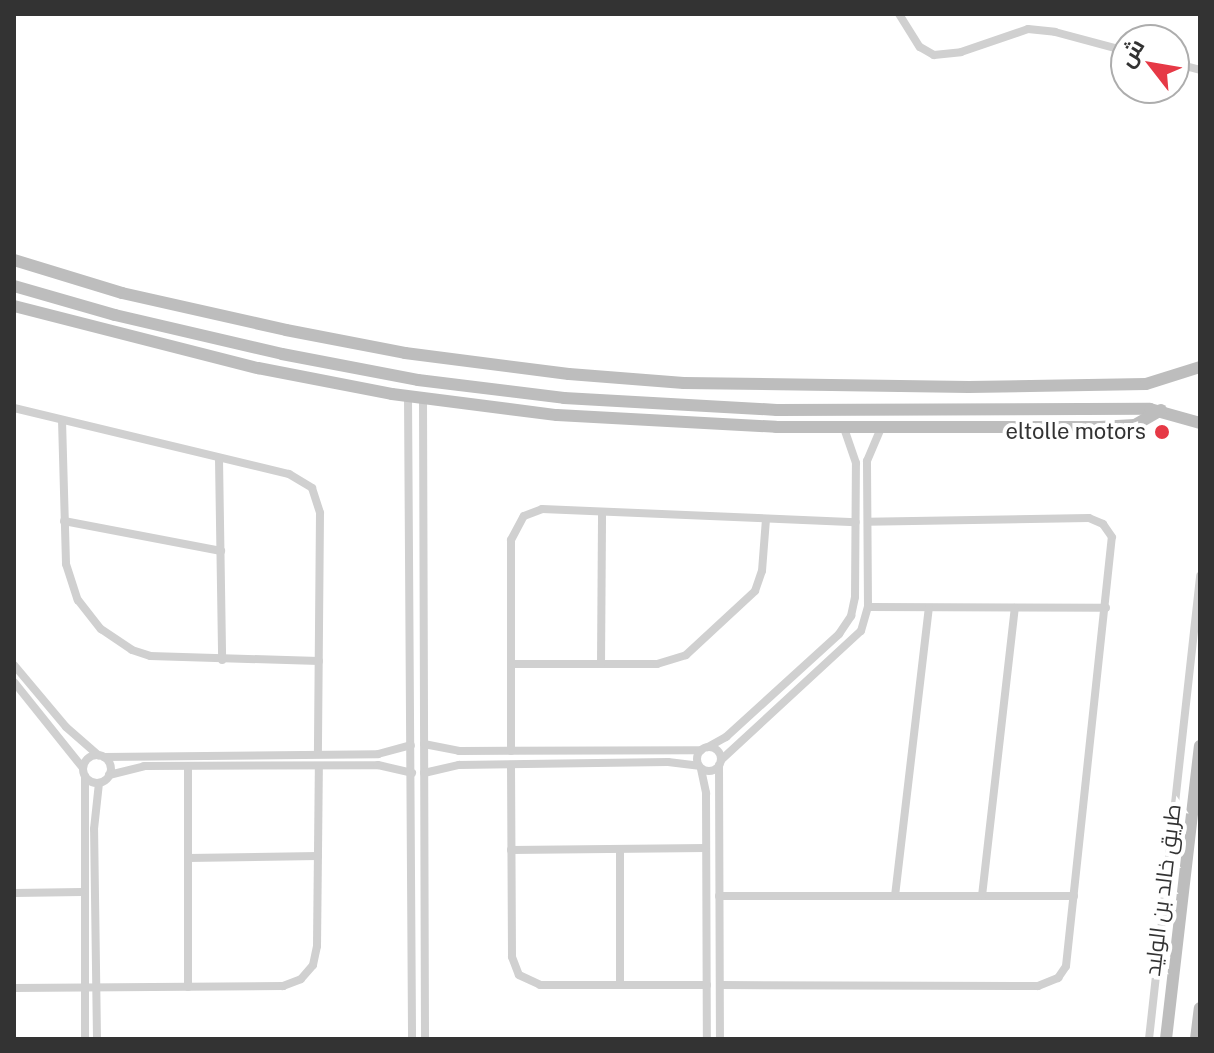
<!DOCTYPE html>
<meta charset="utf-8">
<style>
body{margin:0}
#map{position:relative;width:1214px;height:1053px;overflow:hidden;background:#fff;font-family:"Public Sans",Cairo,sans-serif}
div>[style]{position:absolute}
.street>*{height:8px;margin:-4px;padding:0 4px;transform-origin:4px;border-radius:4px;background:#d0d0d0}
.street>.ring{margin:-4px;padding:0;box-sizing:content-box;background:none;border:8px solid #d0d0d0;border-radius:50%}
.secondary>*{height:12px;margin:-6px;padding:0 6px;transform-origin:6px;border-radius:6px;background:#bdbdbd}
.dots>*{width:22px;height:22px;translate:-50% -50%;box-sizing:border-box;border:4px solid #fff;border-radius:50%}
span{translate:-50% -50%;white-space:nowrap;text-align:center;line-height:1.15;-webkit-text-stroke:8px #fff;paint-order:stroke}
.poi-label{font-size:22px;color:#333}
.right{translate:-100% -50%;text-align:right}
.street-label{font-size:22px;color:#333}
.frame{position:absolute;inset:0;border:16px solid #333;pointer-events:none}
.north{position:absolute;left:1110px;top:24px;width:80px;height:80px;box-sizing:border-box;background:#fff;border:2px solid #adadad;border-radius:50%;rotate:301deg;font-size:22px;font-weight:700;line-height:32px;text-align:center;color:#333}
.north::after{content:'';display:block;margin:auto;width:28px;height:36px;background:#e63946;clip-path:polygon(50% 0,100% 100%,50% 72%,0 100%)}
</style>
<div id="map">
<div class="street">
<div style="left:899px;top:14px;width:39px;rotate:58deg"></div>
<div style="left:920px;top:47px;width:16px;rotate:30deg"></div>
<div style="left:934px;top:55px;width:27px;rotate:-6deg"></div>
<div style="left:961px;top:52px;width:71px;rotate:-18.9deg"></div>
<div style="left:1028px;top:29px;width:27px;rotate:6deg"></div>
<div style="left:1055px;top:32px;width:73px;rotate:15deg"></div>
<div style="left:1174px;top:63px;width:27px;rotate:15deg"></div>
<div style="left:408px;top:396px;width:643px;rotate:89.64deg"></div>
<div style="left:423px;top:398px;width:641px;rotate:89.82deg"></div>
<div style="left:14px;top:408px;width:283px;rotate:13.5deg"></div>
<div style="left:289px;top:474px;width:27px;rotate:31deg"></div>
<div style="left:312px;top:488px;width:26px;rotate:72deg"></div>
<div style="left:320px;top:513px;width:241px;rotate:90.5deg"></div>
<div style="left:62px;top:420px;width:144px;rotate:88.4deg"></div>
<div style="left:66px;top:564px;width:38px;rotate:72deg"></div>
<div style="left:78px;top:600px;width:37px;rotate:52deg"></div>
<div style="left:101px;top:629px;width:37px;rotate:34deg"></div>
<div style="left:132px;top:650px;width:19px;rotate:18deg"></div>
<div style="left:150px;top:656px;width:169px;rotate:1.7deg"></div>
<div style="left:219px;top:459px;width:201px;rotate:89.1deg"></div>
<div style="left:64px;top:521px;width:160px;rotate:10.8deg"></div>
<div style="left:868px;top:607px;width:238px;rotate:0.2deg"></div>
<div style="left:511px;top:664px;width:146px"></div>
<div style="left:657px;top:664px;width:30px;rotate:-17deg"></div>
<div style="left:686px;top:655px;width:94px;rotate:-42.8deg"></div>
<div style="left:755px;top:591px;width:21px;rotate:-71deg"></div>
<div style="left:762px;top:571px;width:52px;rotate:-85.6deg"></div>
<div style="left:601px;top:664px;width:152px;rotate:-89.6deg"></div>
<div style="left:14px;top:665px;width:81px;rotate:50deg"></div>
<div style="left:66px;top:727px;width:43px;rotate:41.2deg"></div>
<div style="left:14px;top:682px;width:110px;rotate:51.3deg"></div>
<div style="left:424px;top:744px;width:36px;rotate:11deg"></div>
<div style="left:459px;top:751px;width:242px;rotate:-0.2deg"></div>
<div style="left:708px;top:747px;width:21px;rotate:-29deg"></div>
<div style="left:726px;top:737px;width:153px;rotate:-42.3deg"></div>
<div style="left:839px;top:634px;width:22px;rotate:-56deg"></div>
<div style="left:851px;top:616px;width:19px;rotate:-78deg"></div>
<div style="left:855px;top:597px;width:134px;rotate:-89.6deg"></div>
<div style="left:856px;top:463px;width:37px;rotate:-109deg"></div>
<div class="ring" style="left:697px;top:747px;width:16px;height:16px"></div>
<div style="left:511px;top:751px;width:211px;rotate:-90deg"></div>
<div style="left:511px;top:540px;width:27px;rotate:-62deg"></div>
<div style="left:524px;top:516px;width:19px;rotate:-21deg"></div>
<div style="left:542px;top:509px;width:314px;rotate:2.4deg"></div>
<div class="ring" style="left:83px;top:755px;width:20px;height:20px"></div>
<div style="left:104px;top:757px;width:274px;rotate:-0.6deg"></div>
<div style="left:378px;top:754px;width:34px;rotate:-15deg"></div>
<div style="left:721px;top:760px;width:190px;rotate:-42.7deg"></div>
<div style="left:861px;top:631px;width:25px;rotate:-74deg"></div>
<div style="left:868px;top:607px;width:146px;rotate:-90.4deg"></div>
<div style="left:867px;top:461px;width:36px;rotate:-67deg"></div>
<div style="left:511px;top:765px;width:192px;rotate:89.7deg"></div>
<div style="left:512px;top:957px;width:19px;rotate:69deg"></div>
<div style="left:519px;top:975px;width:23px;rotate:25deg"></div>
<div style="left:540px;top:985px;width:167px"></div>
<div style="left:719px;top:765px;width:274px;rotate:89.8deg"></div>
<div style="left:701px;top:769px;width:25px;rotate:78deg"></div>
<div style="left:706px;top:793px;width:246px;rotate:89.8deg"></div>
<div style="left:424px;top:773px;width:36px;rotate:-13deg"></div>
<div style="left:459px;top:765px;width:209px;rotate:-0.8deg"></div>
<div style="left:668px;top:762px;width:31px;rotate:7deg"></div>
<div style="left:109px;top:775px;width:36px;rotate:-14deg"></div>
<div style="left:144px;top:766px;width:234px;rotate:-0.2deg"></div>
<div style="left:378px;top:765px;width:35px;rotate:13deg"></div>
<div style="left:85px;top:776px;width:263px;rotate:90deg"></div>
<div style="left:620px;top:849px;width:136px;rotate:90deg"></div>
<div style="left:511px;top:850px;width:195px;rotate:-0.6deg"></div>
<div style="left:188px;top:858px;width:130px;rotate:-0.9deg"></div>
<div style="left:14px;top:893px;width:68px;rotate:-0.8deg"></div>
<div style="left:719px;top:896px;width:355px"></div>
<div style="left:895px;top:896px;width:290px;rotate:-83.3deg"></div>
<div style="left:982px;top:896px;width:290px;rotate:-83.5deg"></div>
<div style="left:720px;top:985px;width:318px;rotate:0.2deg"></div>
<div style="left:1038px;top:986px;width:22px;rotate:-22deg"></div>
<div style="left:1058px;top:978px;width:14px;rotate:-56deg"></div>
<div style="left:1066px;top:966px;width:431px;rotate:-83.9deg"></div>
<div style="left:1112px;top:537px;width:16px;rotate:-125deg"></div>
<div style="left:1103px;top:524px;width:15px;rotate:-157deg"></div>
<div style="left:1089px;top:518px;width:221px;rotate:179deg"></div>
<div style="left:188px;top:987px;width:221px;rotate:-90deg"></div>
<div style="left:14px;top:988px;width:269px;rotate:-0.4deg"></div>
<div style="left:283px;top:986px;width:19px;rotate:-21deg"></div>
<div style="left:301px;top:979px;width:18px;rotate:-49deg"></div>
<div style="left:313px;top:965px;width:19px;rotate:-78deg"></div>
<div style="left:317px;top:946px;width:180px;rotate:-89.4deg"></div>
<div style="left:97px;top:1039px;width:210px;rotate:-90.8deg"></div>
<div style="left:94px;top:829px;width:46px;rotate:-83.8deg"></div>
<div style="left:1149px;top:1039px;width:466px;rotate:-83.7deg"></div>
</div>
<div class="secondary">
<div style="left:14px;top:260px;width:113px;rotate:17deg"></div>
<div style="left:122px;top:293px;width:168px;rotate:12.7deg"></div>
<div style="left:286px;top:330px;width:121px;rotate:10.9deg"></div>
<div style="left:405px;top:353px;width:165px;rotate:7.3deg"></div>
<div style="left:569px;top:374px;width:115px;rotate:4.5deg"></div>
<div style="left:684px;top:383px;width:285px;rotate:0.8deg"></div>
<div style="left:969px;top:387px;width:177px;rotate:-1deg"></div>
<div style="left:1146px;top:384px;width:57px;rotate:-17.5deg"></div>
<div style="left:14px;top:286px;width:105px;rotate:16deg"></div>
<div style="left:115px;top:315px;width:171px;rotate:13.1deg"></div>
<div style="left:282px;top:354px;width:138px;rotate:10.8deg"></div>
<div style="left:418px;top:380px;width:147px;rotate:7deg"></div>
<div style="left:564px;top:398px;width:213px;rotate:3.2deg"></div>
<div style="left:777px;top:410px;width:373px;rotate:-0.2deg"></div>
<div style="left:1150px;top:409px;width:52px;rotate:15.6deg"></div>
<div style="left:14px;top:306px;width:252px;rotate:14.3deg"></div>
<div style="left:258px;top:368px;width:136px;rotate:11deg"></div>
<div style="left:392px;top:394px;width:166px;rotate:7.3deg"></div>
<div style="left:557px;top:415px;width:219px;rotate:3.1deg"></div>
<div style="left:776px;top:427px;width:323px"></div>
<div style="left:1099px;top:427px;width:36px;rotate:-3deg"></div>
<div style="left:1135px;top:425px;width:30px;rotate:-30deg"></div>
<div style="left:1166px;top:1039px;width:295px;rotate:-83.4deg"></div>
<div style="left:1196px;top:1039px;width:31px;rotate:-83deg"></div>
</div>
<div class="dots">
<div style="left:1162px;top:432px;background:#e63946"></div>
</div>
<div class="poi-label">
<span class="right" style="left:1146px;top:432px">eltolle motors</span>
</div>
<div class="street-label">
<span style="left:1163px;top:890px;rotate:-83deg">طريق خالد بن الوليد</span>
</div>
<div class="frame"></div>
<div class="north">ش</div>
</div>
